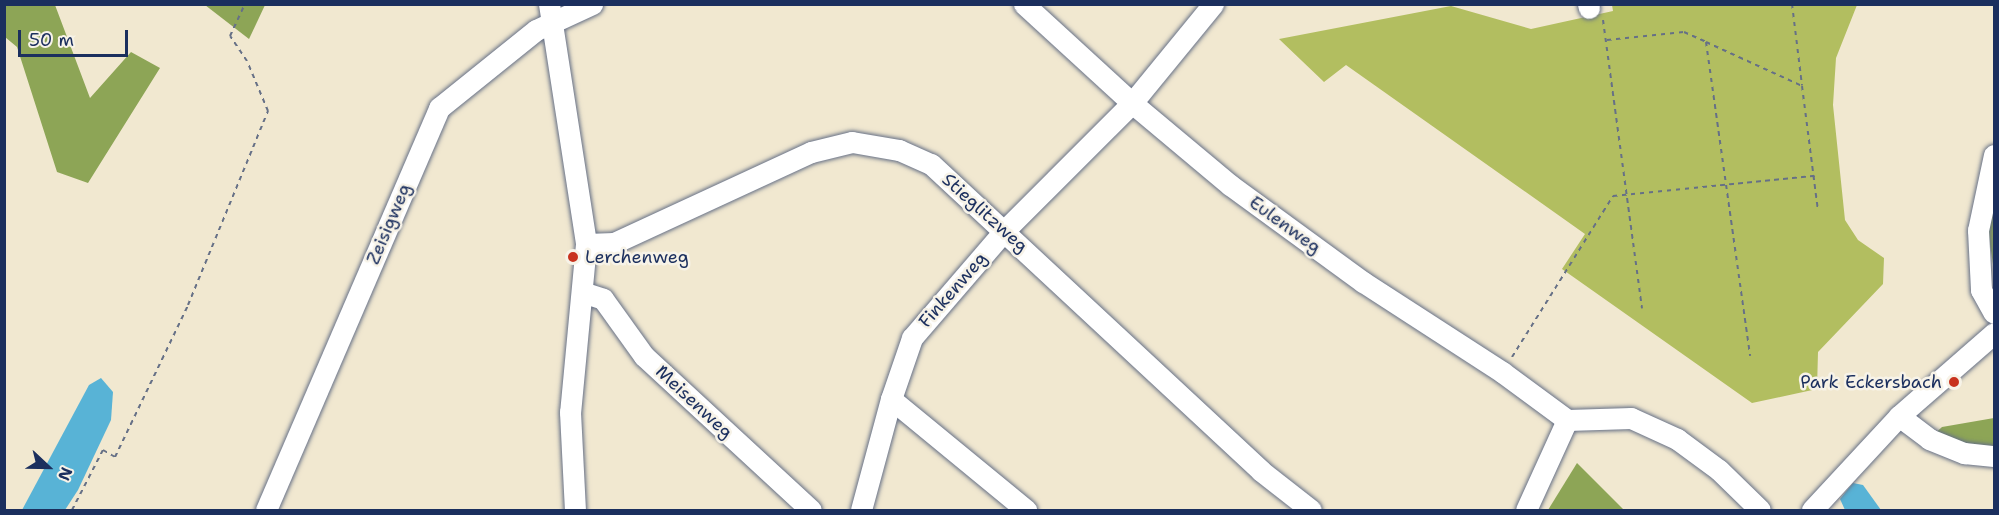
<!DOCTYPE html>
<style>
body{margin:0}
#map{position:relative;width:1999px;height:515px;overflow:hidden;background:#f1e8d0;font-family:"Shantell Sans",sans-serif}
div>[style]{position:absolute}
.green>*{inset:0;background:#b2be60}
.forest>*{inset:0;background:#8da556}
.water>*{inset:0;background:#58b3d6}
.path>*{height:2px;margin-top:-1px;transform-origin:0;background:repeating-linear-gradient(90deg,#667086 0 4.5px,transparent 0 9px)}
.roads{filter:drop-shadow(0 0 2px #667086) drop-shadow(0 0 2px #667086)}
.minor>*{height:21px;margin:-10.5px;padding:0 10.5px;transform-origin:10.5px;border-radius:10.5px;background:#fff}
.dots>*{width:16px;height:16px;translate:-50% -50%;box-sizing:border-box;border:3px solid #f7f3e8;border-radius:50%}
span{translate:-50% -50%;white-space:nowrap;text-align:center;line-height:1.15;-webkit-text-stroke:5px #f7f3e8;paint-order:stroke}
.street-label{font-size:18px;color:#1b2f5e}
.poi-label{font-size:18px;color:#1b2f5e}
.left{translate:0 -50%;text-align:left}
.right{translate:-100% -50%;text-align:right}
.frame{position:absolute;inset:0;border:6px solid #1b2f5e;pointer-events:none}
.north{position:absolute;left:18px;top:437px;width:60px;height:60px;-webkit-text-stroke:4px #f7f3e8;paint-order:stroke;rotate:112deg;font-size:16px;font-weight:700;line-height:24px;text-align:center;color:#1b2f5e}
.north::after{content:'';display:block;margin:auto;width:21px;height:27px;background:#1b2f5e;clip-path:polygon(50% 0,100% 100%,50% 72%,0 100%)}
.scale{position:absolute;left:18px;top:30px;width:110px;height:27px;box-sizing:border-box;border:3px solid #1b2f5e;border-top:0;padding-left:8px;font-size:18px;line-height:21px;white-space:nowrap;color:#1b2f5e;-webkit-text-stroke:4px #f7f3e8;paint-order:stroke}
</style>
<div id="map">
<div class="green">
<div style="clip-path:polygon(1612px 5px,1857px 5px,1836px 58px,1833px 105px,1845px 220px,1858px 240px,1884px 258px,1883px 284px,1818px 352px,1817px 389px,1752px 403px,1562px 269px,1585px 234px,1346px 65px,1324px 82px,1279px 39px,1451px 6px,1531px 29px,1613px 11px)"></div>
</div>
<div class="forest">
<div style="clip-path:polygon(5px 4px,55px 5px,90px 98px,131px 52px,160px 68px,88px 183px,57px 172px,17px 47px,5px 37px)"></div>
<div style="clip-path:polygon(205px 5px,265px 5px,249px 39px)"></div>
<div style="clip-path:polygon(1994px 199px,1994px 271px,1988px 231px)"></div>
<div style="clip-path:polygon(1994px 418px,1994px 456px,1929px 439px,1942px 427px)"></div>
<div style="clip-path:polygon(1577px 463px,1624px 510px,1548px 510px)"></div>
</div>
<div class="water">
<div style="clip-path:polygon(101px 378px,113px 392px,111px 420px,78px 490px,65px 510px,22px 510px,89px 385px)"></div>
<div style="clip-path:polygon(1853px 483px,1863px 485px,1881px 510px,1845px 510px,1840px 499px)"></div>
</div>
<div class="path">
<div style="left:1792px;top:4px;width:82px;rotate:83deg"></div>
<div style="left:1603px;top:20px;width:291px;rotate:82.3deg"></div>
<div style="left:1607px;top:40px;width:77px;rotate:-5.9deg"></div>
<div style="left:1684px;top:32px;width:24px;rotate:24deg"></div>
<div style="left:1706px;top:42px;width:317px;rotate:82deg"></div>
<div style="left:1706px;top:42px;width:106px;rotate:24.6deg"></div>
<div style="left:1802px;top:86px;width:126px;rotate:82.7deg"></div>
<div style="left:1512px;top:357px;width:190px;rotate:-57.9deg"></div>
<div style="left:1613px;top:196px;width:203px;rotate:-5.7deg"></div>
<div style="left:72px;top:510px;width:68px;rotate:-62.7deg"></div>
<div style="left:103px;top:450px;width:14px;rotate:30deg"></div>
<div style="left:115px;top:457px;width:169px;rotate:-64.3deg"></div>
<div style="left:188px;top:305px;width:210px;rotate:-67.6deg"></div>
<div style="left:268px;top:111px;width:54px;rotate:-112.8deg"></div>
<div style="left:247px;top:61px;width:30px;rotate:-124deg"></div>
<div style="left:230px;top:36px;width:35px;rotate:-65deg"></div>
</div>
<div class="roads">
<div class="minor">
<div style="left:549px;top:4px;width:243px;rotate:81.2deg"></div>
<div style="left:586px;top:244px;width:169px;rotate:95.4deg"></div>
<div style="left:570px;top:412px;width:98px;rotate:87.1deg"></div>
<div style="left:1024px;top:4px;width:147px;rotate:42.5deg"></div>
<div style="left:1132px;top:103px;width:128px;rotate:39.9deg"></div>
<div style="left:1230px;top:185px;width:165px;rotate:36.1deg"></div>
<div style="left:1363px;top:282px;width:166px;rotate:32.9deg"></div>
<div style="left:1502px;top:372px;width:81px;rotate:36.4deg"></div>
<div style="left:1588px;top:4px;width:4px;rotate:76deg"></div>
<div style="left:1994px;top:155px;width:77px;rotate:102deg"></div>
<div style="left:1978px;top:230px;width:60px;rotate:87.1deg"></div>
<div style="left:1981px;top:290px;width:26px;rotate:61deg"></div>
<div style="left:586px;top:244px;width:28px;rotate:-2deg"></div>
<div style="left:614px;top:243px;width:217px;rotate:-24.8deg"></div>
<div style="left:811px;top:152px;width:42px;rotate:-13.7deg"></div>
<div style="left:852px;top:142px;width:48px;rotate:9.7deg"></div>
<div style="left:899px;top:150px;width:35px;rotate:24deg"></div>
<div style="left:931px;top:164px;width:451px;rotate:42.9deg"></div>
<div style="left:1261px;top:471px;width:63px;rotate:38deg"></div>
<div style="left:582px;top:292px;width:22px;rotate:18deg"></div>
<div style="left:603px;top:299px;width:70px;rotate:54.3deg"></div>
<div style="left:644px;top:356px;width:227px;rotate:42.7deg"></div>
<div style="left:891px;top:399px;width:175px;rotate:39.4deg"></div>
<div style="left:1899px;top:416px;width:38px;rotate:37deg"></div>
<div style="left:1929px;top:439px;width:38px;rotate:22deg"></div>
<div style="left:1964px;top:453px;width:30px;rotate:6deg"></div>
<div style="left:1567px;top:420px;width:64px;rotate:-1.8deg"></div>
<div style="left:1631px;top:418px;width:51px;rotate:24.5deg"></div>
<div style="left:1677px;top:439px;width:52px;rotate:36.4deg"></div>
<div style="left:1719px;top:470px;width:57px;rotate:44.3deg"></div>
<div style="left:266px;top:510px;width:438px;rotate:-66.7deg"></div>
<div style="left:439px;top:108px;width:124px;rotate:-38.8deg"></div>
<div style="left:536px;top:30px;width:62px;rotate:-24.9deg"></div>
<div style="left:861px;top:510px;width:115px;rotate:-74.9deg"></div>
<div style="left:891px;top:399px;width:65px;rotate:-71deg"></div>
<div style="left:912px;top:338px;width:143px;rotate:-49.3deg"></div>
<div style="left:1005px;top:230px;width:180px;rotate:-45deg"></div>
<div style="left:1132px;top:103px;width:128px;rotate:-50.7deg"></div>
<div style="left:1526px;top:510px;width:99px;rotate:-65.5deg"></div>
<div style="left:1812px;top:510px;width:128px;rotate:-47.2deg"></div>
<div style="left:1899px;top:416px;width:126px;rotate:-41.1deg"></div>
</div>
</div>
<div class="dots">
<div style="left:573px;top:257px;background:#c8321e"></div>
<div style="left:1954px;top:382px;background:#c8321e"></div>
</div>
<div class="street-label">
<span style="left:985px;top:213px;rotate:42deg">Stieglitzweg</span>
<span style="left:389px;top:224px;rotate:-67deg">Zeisigweg</span>
<span style="left:1285px;top:225px;rotate:36deg">Eulenweg</span>
<span style="left:953px;top:290px;rotate:-49deg">Finkenweg</span>
<span style="left:694px;top:402px;rotate:43deg">Meisenweg</span>
</div>
<div class="poi-label">
<span class="left" style="left:585px;top:257px">Lerchenweg</span>
<span class="right" style="left:1942px;top:382px">Park Eckersbach</span>
</div>
<div class="frame"></div>
<div class="north">N</div>
<div class="scale">50 m</div>
</div>
